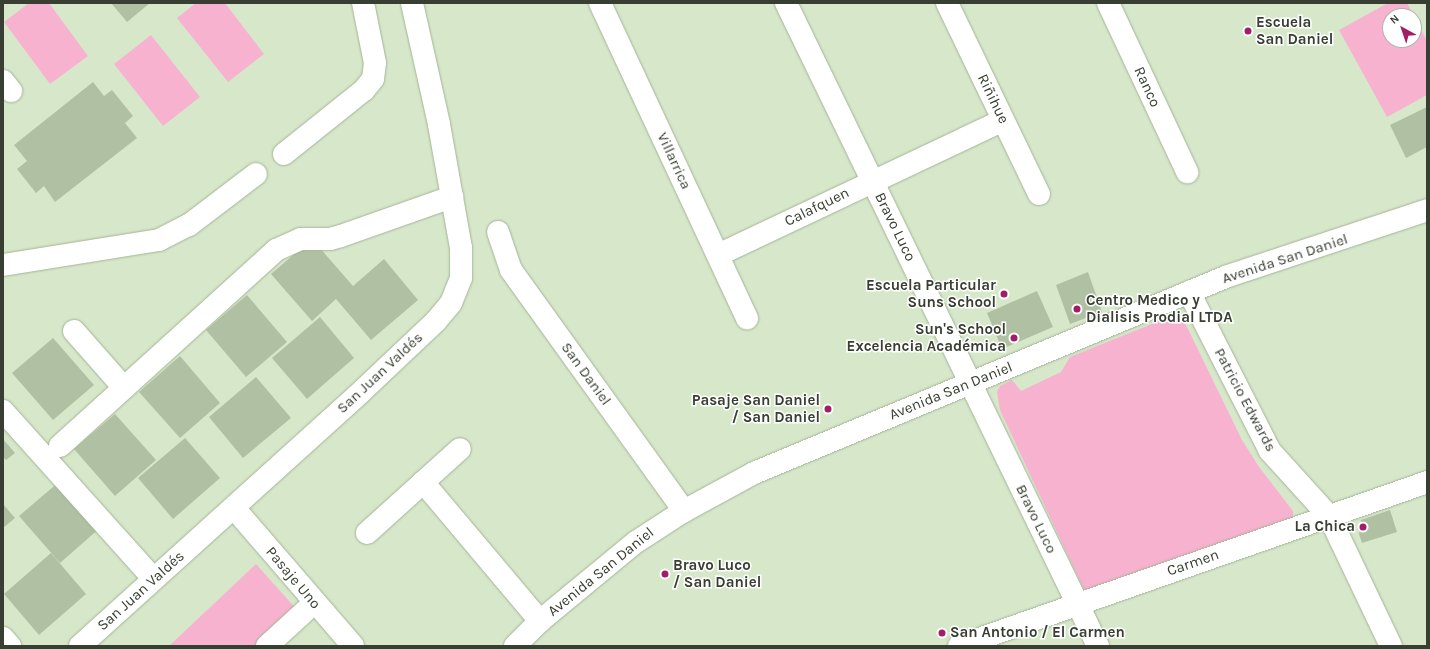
<!DOCTYPE html>
<meta charset="utf-8">
<style>
body{margin:0}
#map{position:relative;width:1430px;height:649px;overflow:hidden;background:#d7e8ca;font-family:Karla,sans-serif}
div>[style]{position:absolute}
.green>*{inset:0;background:#f7b2cf}
.building>*{inset:0;background:#b0c1a3}
.roads{filter:drop-shadow(0 0 1px #a4b497) drop-shadow(0 0 1px #a4b497)}
.minor>*{height:22px;margin:-11px;padding:0 11px;transform-origin:11px;border-radius:11px;background:#fff}
.dots>*{width:11px;height:11px;translate:-50% -50%;box-sizing:border-box;border:2px solid #fff;border-radius:50%}
span{translate:-50% -50%;white-space:nowrap;text-align:center;line-height:1.15;-webkit-text-stroke:3px #fff;paint-order:stroke}
.poi-label{font-size:15px;color:#383e32;font-weight:700}
.left{translate:0 -50%;text-align:left}
.right{translate:-100% -50%;text-align:right}
.street-label{font-size:15px;color:#383e32}
.frame{position:absolute;inset:0;border:4px solid #383e32;pointer-events:none}
.north{position:absolute;left:1382px;top:8px;width:40px;height:40px;box-sizing:border-box;background:#fff;border:1px solid #afb2ad;border-radius:50%;rotate:320deg;font-size:11px;font-weight:700;line-height:16px;text-align:center;color:#383e32}
.north::after{content:'';display:block;margin:auto;width:14px;height:18px;background:#a31c67;clip-path:polygon(50% 0,100% 100%,50% 72%,0 100%)}
</style>
<div id="map">
<div class="green">
<div style="clip-path:polygon(29px 3px,49px 3px,88px 56px,50px 84px,4px 22px)"></div>
<div style="clip-path:polygon(196px 3px,225px 3px,264px 54px,228px 82px,177px 18px)"></div>
<div style="clip-path:polygon(1388px 3px,1407px 3px,1414px 16px,1390px 16px,1390px 40px,1414px 40px,1414px 17px,1427px 41px,1427px 95px,1387px 117px,1339px 30px)"></div>
<div style="clip-path:polygon(151px 35px,200px 97px,163px 126px,114px 64px)"></div>
<div style="clip-path:polygon(1164px 319px,1176px 319px,1186px 325px,1242px 440px,1259px 467px,1293px 511px,1293px 516px,1292px 520px,1085px 592px,1000px 410px,997px 392px,1000px 386px,1012px 380px,1021px 391px,1061px 372px,1070px 357px)"></div>
<div style="clip-path:polygon(256px 564px,298px 611px,259px 646px,169px 646px)"></div>
</div>
<div class="building">
<div style="clip-path:polygon(111px 3px,150px 3px,127px 22px)"></div>
<div style="clip-path:polygon(93px 82px,104px 96px,112px 90px,133px 116px,125px 123px,137px 138px,55px 202px,44px 186px,36px 193px,17px 169px,27px 161px,14px 145px)"></div>
<div style="clip-path:polygon(1427px 107px,1427px 147px,1406px 158px,1390px 125px)"></div>
<div style="clip-path:polygon(312px 239px,353px 286px,384px 259px,418px 300px,371px 340px,336px 299px,312px 321px,271px 274px)"></div>
<div style="clip-path:polygon(1088px 272px,1102px 312px,1070px 324px,1056px 285px)"></div>
<div style="clip-path:polygon(1037px 291px,1053px 327px,1002px 349px,987px 313px)"></div>
<div style="clip-path:polygon(247px 295px,287px 342px,246px 377px,206px 330px)"></div>
<div style="clip-path:polygon(320px 317px,354px 358px,307px 399px,272px 358px)"></div>
<div style="clip-path:polygon(53px 338px,94px 385px,53px 420px,12px 373px)"></div>
<div style="clip-path:polygon(180px 356px,220px 403px,180px 438px,139px 392px)"></div>
<div style="clip-path:polygon(256px 377px,291px 418px,243px 458px,209px 417px)"></div>
<div style="clip-path:polygon(115px 414px,156px 460px,115px 496px,74px 449px)"></div>
<div style="clip-path:polygon(185px 438px,220px 478px,173px 519px,138px 478px)"></div>
<div style="clip-path:polygon(3px 439px,15px 453px,6px 460px,3px 457px)"></div>
<div style="clip-path:polygon(60px 481px,101px 527px,60px 563px,19px 516px)"></div>
<div style="clip-path:polygon(3px 504px,15px 518px,3px 528px)"></div>
<div style="clip-path:polygon(1390px 510px,1397px 532px,1362px 543px,1359px 534px,1361px 520px)"></div>
<div style="clip-path:polygon(51px 553px,86px 594px,39px 635px,4px 594px)"></div>
</div>
<div class="roads">
<div class="minor">
<div style="left:600px;top:3px;width:348px;rotate:65deg"></div>
<div style="left:786px;top:3px;width:715px;rotate:64.12deg"></div>
<div style="left:947px;top:3px;width:212px;rotate:64.3deg"></div>
<div style="left:1108px;top:3px;width:187px;rotate:64.9deg"></div>
<div style="left:3px;top:81px;width:13px;rotate:51deg"></div>
<div style="left:284px;top:154px;width:102px;rotate:-38.7deg"></div>
<div style="left:364px;top:90px;width:14px;rotate:-51deg"></div>
<div style="left:373px;top:79px;width:16px;rotate:-83deg"></div>
<div style="left:375px;top:63px;width:61px;rotate:-101.3deg"></div>
<div style="left:498px;top:232px;width:40px;rotate:71.1deg"></div>
<div style="left:511px;top:270px;width:297px;rotate:54.3deg"></div>
<div style="left:718px;top:255px;width:315px;rotate:-25.3deg"></div>
<div style="left:3px;top:265px;width:158px;rotate:-9.1deg"></div>
<div style="left:159px;top:240px;width:34px;rotate:-27deg"></div>
<div style="left:189px;top:225px;width:84px;rotate:-37.3deg"></div>
<div style="left:1189px;top:292px;width:178px;rotate:63deg"></div>
<div style="left:1270px;top:451px;width:88px;rotate:47.8deg"></div>
<div style="left:1329px;top:516px;width:144px;rotate:64.5deg"></div>
<div style="left:74px;top:331px;width:76px;rotate:48.7deg"></div>
<div style="left:3px;top:411px;width:224px;rotate:48.1deg"></div>
<div style="left:60px;top:446px;width:292px;rotate:-42.2deg"></div>
<div style="left:276px;top:250px;width:27px;rotate:-24deg"></div>
<div style="left:301px;top:239px;width:29px"></div>
<div style="left:330px;top:239px;width:11px;rotate:-15deg"></div>
<div style="left:341px;top:236px;width:118px;rotate:-19.4deg"></div>
<div style="left:423px;top:482px;width:182px;rotate:49.9deg"></div>
<div style="left:234px;top:508px;width:182px;rotate:49.2deg"></div>
<div style="left:367px;top:533px;width:125px;rotate:-42.1deg"></div>
<div style="left:3px;top:638px;width:11px;rotate:49deg"></div>
<div style="left:80px;top:646px;width:380px;rotate:-42.1deg"></div>
<div style="left:362px;top:391px;width:102px;rotate:-43.4deg"></div>
<div style="left:436px;top:321px;width:23px;rotate:-50deg"></div>
<div style="left:451px;top:303px;width:27px;rotate:-68deg"></div>
<div style="left:461px;top:278px;width:30px;rotate:-90deg"></div>
<div style="left:461px;top:248px;width:126px;rotate:-100.1deg"></div>
<div style="left:439px;top:124px;width:124px;rotate:-102.6deg"></div>
<div style="left:267px;top:646px;width:64px;rotate:-42.5deg"></div>
<div style="left:515px;top:646px;width:35px;rotate:-45deg"></div>
<div style="left:540px;top:621px;width:124px;rotate:-39.5deg"></div>
<div style="left:636px;top:542px;width:57px;rotate:-32.9deg"></div>
<div style="left:684px;top:511px;width:80px;rotate:-28.5deg"></div>
<div style="left:754px;top:473px;width:513px;rotate:-22.57deg"></div>
<div style="left:1228px;top:276px;width:210px;rotate:-18.3deg"></div>
<div style="left:959px;top:646px;width:496px;rotate:-19.3deg"></div>
</div>
</div>
<div class="dots">
<div style="left:1248px;top:31px;background:#a31c67"></div>
<div style="left:1004px;top:294px;background:#a31c67"></div>
<div style="left:1077px;top:309px;background:#a31c67"></div>
<div style="left:1014px;top:338px;background:#a31c67"></div>
<div style="left:828px;top:409px;background:#a31c67"></div>
<div style="left:1363px;top:527px;background:#a31c67"></div>
<div style="left:665px;top:574px;background:#a31c67"></div>
<div style="left:942px;top:633px;background:#a31c67"></div>
</div>
<div class="poi-label">
<span class="left" style="left:1256px;top:31px">Escuela<br>San Daniel</span>
<span class="right" style="left:996px;top:294px">Escuela Particular<br>Suns School</span>
<span class="left" style="left:1086px;top:309px">Centro Medico y<br>Dialisis Prodial LTDA</span>
<span class="right" style="left:1006px;top:338px">Sun's School<br>Excelencia Académica</span>
<span class="right" style="left:820px;top:409px">Pasaje San Daniel<br>/ San Daniel</span>
<span class="right" style="left:1355px;top:527px">La Chica</span>
<span class="left" style="left:673px;top:574px">Bravo Luco<br>/ San Daniel</span>
<span class="left" style="left:950px;top:633px">San Antonio / El Carmen</span>
</div>
<div class="street-label">
<span style="left:1147px;top:87px;rotate:65deg">Ranco</span>
<span style="left:993px;top:99px;rotate:64deg">Riñihue</span>
<span style="left:674px;top:161px;rotate:65deg">Villarrica</span>
<span style="left:817px;top:207px;rotate:-26deg">Calafquen</span>
<span style="left:895px;top:227px;rotate:64deg">Bravo Luco</span>
<span style="left:1285px;top:259px;rotate:-18deg">Avenida San Daniel</span>
<span style="left:380px;top:373px;rotate:-43deg">San Juan Valdés</span>
<span style="left:586px;top:374px;rotate:54deg">San Daniel</span>
<span style="left:951px;top:391px;rotate:-22deg">Avenida San Daniel</span>
<span style="left:1245px;top:400px;rotate:62deg">Patricio Edwards</span>
<span style="left:1036px;top:519px;rotate:64deg">Bravo Luco</span>
<span style="left:1193px;top:563px;rotate:-19deg">Carmen</span>
<span style="left:601px;top:572px;rotate:-39deg">Avenida San Daniel</span>
<span style="left:293px;top:578px;rotate:50deg">Pasaje Uno</span>
<span style="left:141px;top:591px;rotate:-42deg">San Juan Valdés</span>
</div>
<div class="frame"></div>
<div class="north">N</div>
</div>
